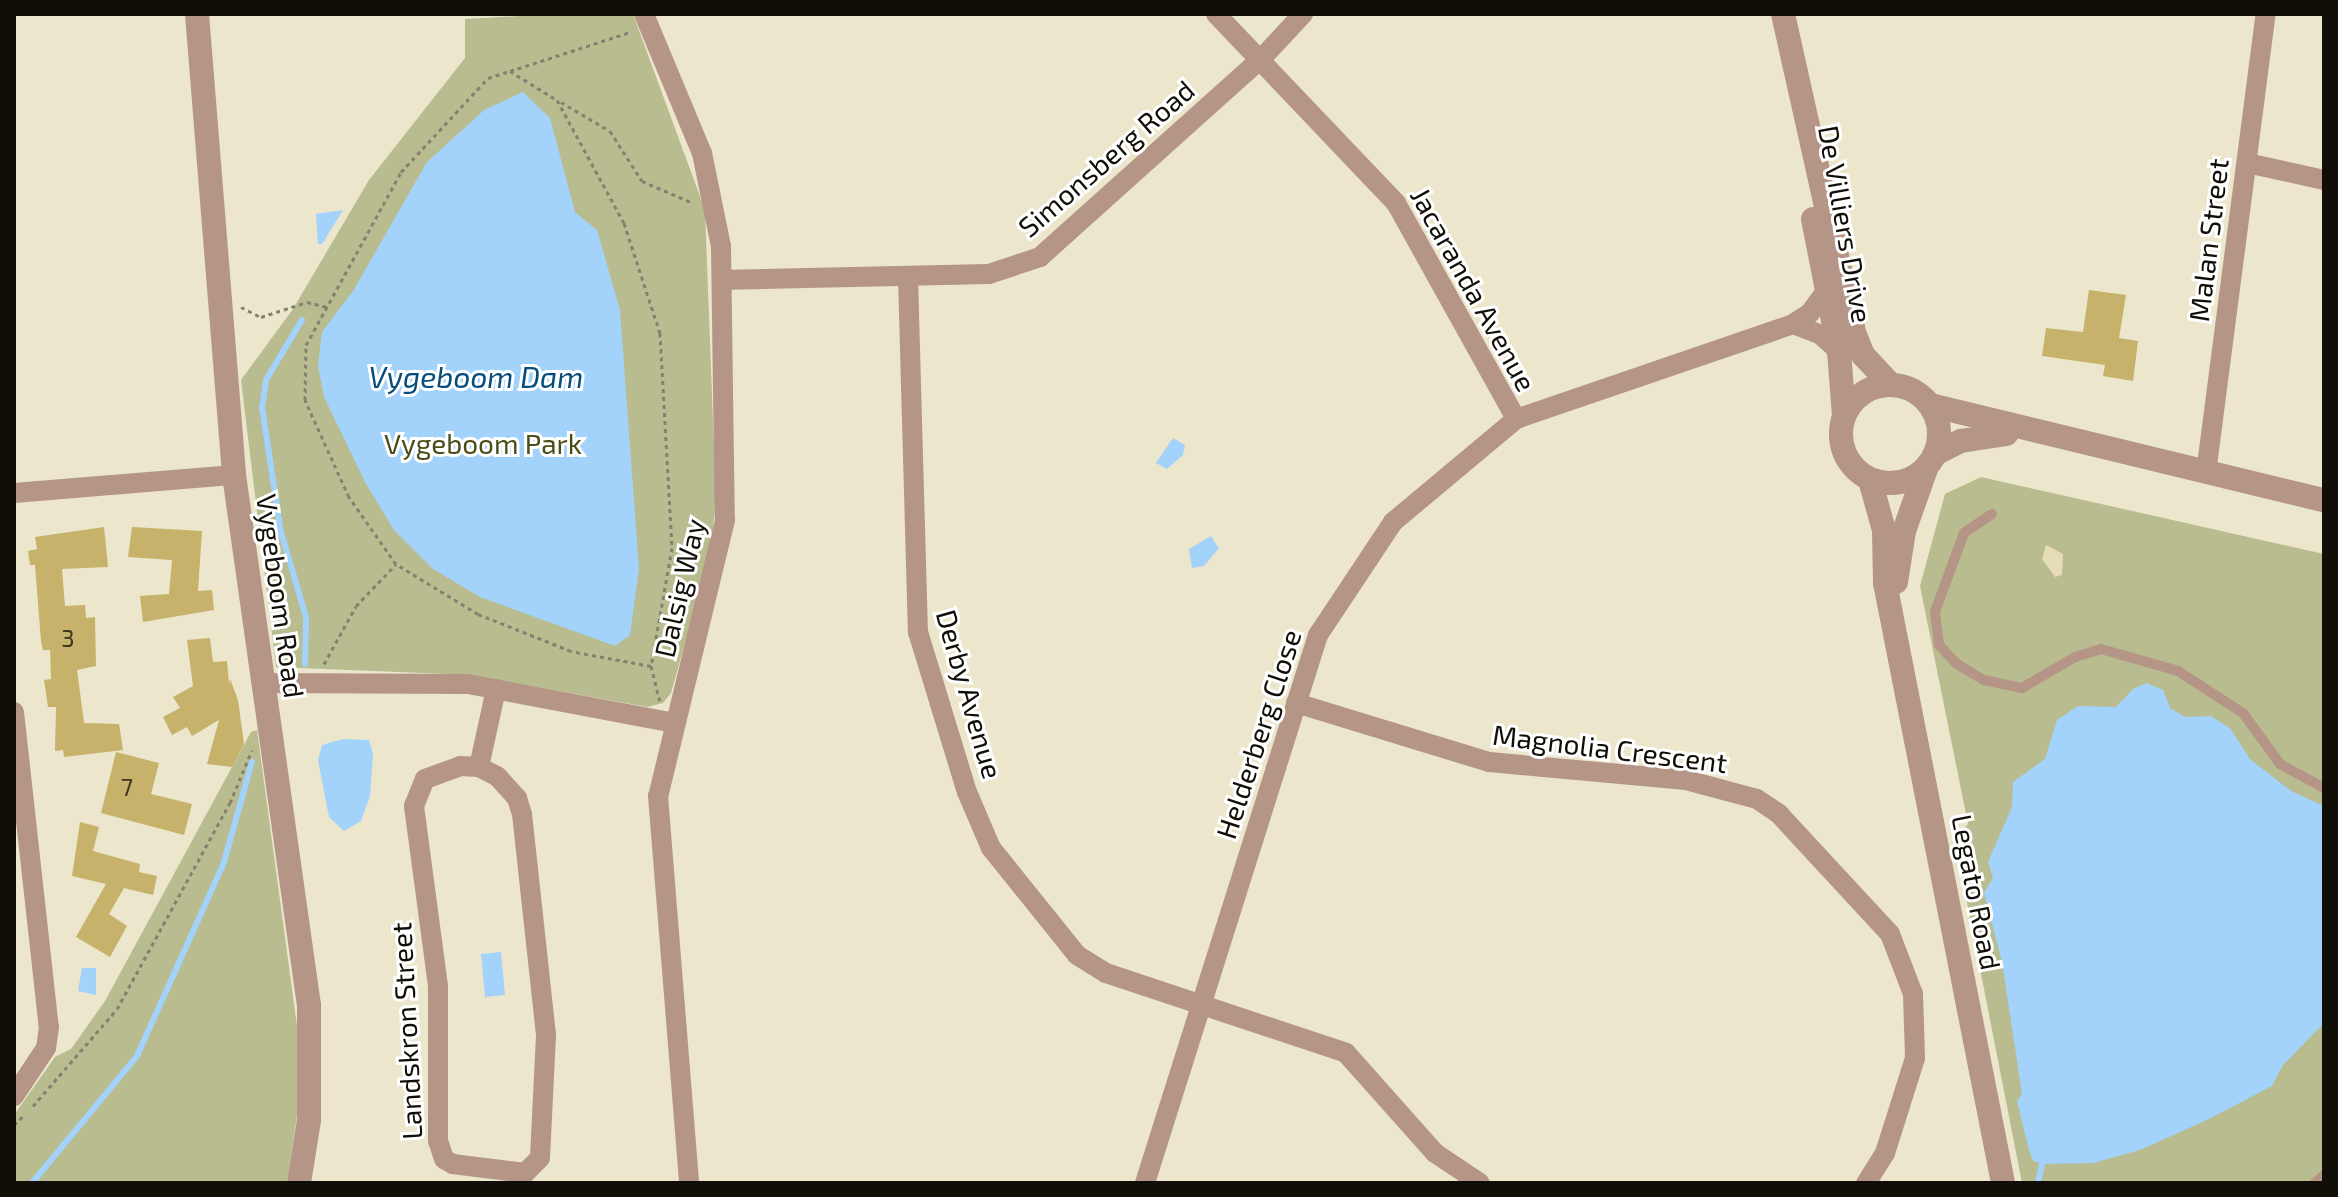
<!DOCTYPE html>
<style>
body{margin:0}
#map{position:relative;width:2338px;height:1197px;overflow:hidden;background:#ece6cd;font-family:"Exo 2",sans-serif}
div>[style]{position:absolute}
.green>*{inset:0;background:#b8bc8e}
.sand>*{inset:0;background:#e6dcb7}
.water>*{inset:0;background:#a3d2fb}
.stream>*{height:6px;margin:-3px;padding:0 3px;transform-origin:3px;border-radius:3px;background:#a3d2fb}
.building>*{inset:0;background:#c6b26a}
.path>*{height:3px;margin-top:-1.5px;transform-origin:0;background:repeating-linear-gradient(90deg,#858070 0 4px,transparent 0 8px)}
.service>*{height:10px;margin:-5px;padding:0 5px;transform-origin:5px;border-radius:5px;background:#b49586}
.minor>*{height:20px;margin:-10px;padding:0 10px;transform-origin:10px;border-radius:10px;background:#b49586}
.tertiary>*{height:24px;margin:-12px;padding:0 12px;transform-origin:12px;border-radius:12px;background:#b49586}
.tertiary>.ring{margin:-12px;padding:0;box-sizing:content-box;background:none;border:24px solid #b49586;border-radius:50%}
span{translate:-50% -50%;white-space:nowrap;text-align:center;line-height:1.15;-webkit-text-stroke:6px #fff;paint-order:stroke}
.number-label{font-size:24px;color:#3e3720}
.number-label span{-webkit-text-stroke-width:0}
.street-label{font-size:28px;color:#110e07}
.park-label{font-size:28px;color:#4a4d16}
.water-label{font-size:30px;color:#074d7c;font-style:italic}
.frame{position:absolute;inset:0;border:16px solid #110e07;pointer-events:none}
</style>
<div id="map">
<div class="green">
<div style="clip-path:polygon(556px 14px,633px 14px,705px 210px,716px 500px,710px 554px,671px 693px,663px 703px,647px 707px,471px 675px,276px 667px,241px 380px,293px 309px,369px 180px,465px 58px,465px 19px)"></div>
<div style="clip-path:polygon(1981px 477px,2324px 554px,2324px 1183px,2022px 1183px,1955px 841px,1968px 824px,1920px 586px,1945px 494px)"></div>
<div style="clip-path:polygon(257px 730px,297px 1026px,298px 1109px,287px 1183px,14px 1183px,14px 1115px,55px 1057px,71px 1049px,105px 1001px,251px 732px)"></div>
</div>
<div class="sand">
<div style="clip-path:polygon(2046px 545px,2063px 554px,2062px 575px,2055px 577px,2042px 559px)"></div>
</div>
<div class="water">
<div style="clip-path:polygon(523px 92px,550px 118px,575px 212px,597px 230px,620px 310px,639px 569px,630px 635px,615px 646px,480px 597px,433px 569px,394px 530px,366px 484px,324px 397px,318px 366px,322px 332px,353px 291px,427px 162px,484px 110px)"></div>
<div style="clip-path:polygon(343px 210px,322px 244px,318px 244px,316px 214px)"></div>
<div style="clip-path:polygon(1173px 438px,1185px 445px,1183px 455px,1167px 469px,1156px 463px)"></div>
<div style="clip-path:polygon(1211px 536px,1219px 548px,1204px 566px,1192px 568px,1189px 549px)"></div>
<div style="clip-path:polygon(2147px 683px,2163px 690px,2170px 708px,2185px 717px,2211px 716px,2230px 728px,2250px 759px,2291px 791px,2324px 806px,2324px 1023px,2283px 1065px,2272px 1086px,2207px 1120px,2140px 1150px,2093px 1163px,2042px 1164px,2033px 1161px,2029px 1150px,2017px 1101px,2022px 1094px,2002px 962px,1984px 893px,1993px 878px,1988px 862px,2012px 807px,2013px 782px,2045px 759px,2057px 720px,2078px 706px,2116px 707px,2133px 689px)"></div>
<div style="clip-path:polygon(343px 739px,369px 740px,373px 754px,370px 796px,361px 821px,344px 831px,329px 817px,318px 760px,322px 745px)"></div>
<div style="clip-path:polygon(501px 952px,505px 995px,485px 997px,481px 954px)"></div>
<div style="clip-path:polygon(82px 968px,96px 968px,96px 995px,78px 991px)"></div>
</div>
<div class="stream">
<div style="left:302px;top:320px;width:70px;rotate:121deg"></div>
<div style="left:266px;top:380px;width:27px;rotate:98deg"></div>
<div style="left:262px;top:407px;width:126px;rotate:81.4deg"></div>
<div style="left:281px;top:532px;width:89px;rotate:73.6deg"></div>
<div style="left:306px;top:617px;width:47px;rotate:91.2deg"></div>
<div style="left:32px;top:1183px;width:165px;rotate:-50.4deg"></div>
<div style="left:137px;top:1056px;width:213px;rotate:-65.8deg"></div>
<div style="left:224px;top:862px;width:104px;rotate:-74.4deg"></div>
<div style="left:2038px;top:1183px;width:19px;rotate:-78deg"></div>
</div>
<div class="building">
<div style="clip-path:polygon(2089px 290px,2126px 295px,2119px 338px,2138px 341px,2133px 381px,2103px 376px,2105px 365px,2042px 356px,2046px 328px,2083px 332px)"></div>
<div style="clip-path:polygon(104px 527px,108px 567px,62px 569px,65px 606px,85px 605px,86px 618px,95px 617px,96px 666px,77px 670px,84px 723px,119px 724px,123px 750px,64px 757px,63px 750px,55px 751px,56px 707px,48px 707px,44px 680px,51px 679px,50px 650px,43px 650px,41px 641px,35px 565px,30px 565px,28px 551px,37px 549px,35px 537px)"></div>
<div style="clip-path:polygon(132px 527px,202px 531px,198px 591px,212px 590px,214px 610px,143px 622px,140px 596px,169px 594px,172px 560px,128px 557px)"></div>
<div style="clip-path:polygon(210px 638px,213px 662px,227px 661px,229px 684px,230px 679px,238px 700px,244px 744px,232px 767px,207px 764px,219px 720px,192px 736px,187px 727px,172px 735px,163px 717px,180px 708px,173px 697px,193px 686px,187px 640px)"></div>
<div style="clip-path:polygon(116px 752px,159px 763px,151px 794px,192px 804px,184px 835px,101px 813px)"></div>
<div style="clip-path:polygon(80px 822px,99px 827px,93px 851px,140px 864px,139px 872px,157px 876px,153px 895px,124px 888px,109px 914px,127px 926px,110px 957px,76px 937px,106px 884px,72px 876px)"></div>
</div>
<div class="path">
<div style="left:510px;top:71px;width:55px;rotate:31.7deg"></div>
<div style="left:557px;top:100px;width:140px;rotate:61.4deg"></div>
<div style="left:624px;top:223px;width:116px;rotate:71.9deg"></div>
<div style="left:660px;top:333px;width:215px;rotate:86.8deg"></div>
<div style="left:672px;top:548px;width:120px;rotate:100.1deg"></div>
<div style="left:651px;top:666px;width:81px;rotate:-169.4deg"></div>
<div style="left:571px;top:651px;width:100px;rotate:-158.3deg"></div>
<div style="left:478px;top:614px;width:96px;rotate:-148.6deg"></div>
<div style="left:396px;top:564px;width:82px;rotate:-125deg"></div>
<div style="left:349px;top:497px;width:107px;rotate:-114.4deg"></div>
<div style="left:305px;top:400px;width:55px;rotate:-89deg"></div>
<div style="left:306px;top:345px;width:197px;rotate:-61.2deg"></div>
<div style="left:401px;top:172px;width:128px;rotate:-47.2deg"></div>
<div style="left:488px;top:78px;width:23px;rotate:-18deg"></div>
<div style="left:510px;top:71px;width:126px;rotate:-18deg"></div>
<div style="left:561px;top:102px;width:57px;rotate:30.6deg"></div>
<div style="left:610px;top:131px;width:59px;rotate:57.4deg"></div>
<div style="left:642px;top:181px;width:56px;rotate:23.3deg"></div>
<div style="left:241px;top:307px;width:22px;rotate:27deg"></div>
<div style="left:261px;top:317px;width:48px;rotate:-18.1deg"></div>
<div style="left:307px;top:302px;width:21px;rotate:14deg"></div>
<div style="left:324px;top:664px;width:66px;rotate:-61.1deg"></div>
<div style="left:356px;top:606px;width:58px;rotate:-46.4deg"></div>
<div style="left:651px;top:666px;width:36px;rotate:76deg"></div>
<div style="left:33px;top:1106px;width:128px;rotate:-49.1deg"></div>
<div style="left:117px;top:1009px;width:235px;rotate:-61.3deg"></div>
<div style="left:230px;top:803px;width:57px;rotate:-67.5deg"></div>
<div style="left:14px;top:1125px;width:16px;rotate:-45deg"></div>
</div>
<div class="service">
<div style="left:1992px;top:514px;width:34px;rotate:146deg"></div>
<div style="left:1964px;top:533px;width:84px;rotate:110.2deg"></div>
<div style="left:1935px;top:612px;width:33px;rotate:83deg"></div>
<div style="left:1939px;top:645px;width:26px;rotate:47deg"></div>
<div style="left:1957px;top:664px;width:31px;rotate:31deg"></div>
<div style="left:1984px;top:680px;width:39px;rotate:12deg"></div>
<div style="left:2022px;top:688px;width:61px;rotate:-30.3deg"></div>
<div style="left:2075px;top:657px;width:27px;rotate:-17deg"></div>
<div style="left:2101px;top:649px;width:80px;rotate:15.9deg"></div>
<div style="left:2178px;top:671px;width:77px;rotate:32.9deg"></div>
<div style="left:2243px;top:713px;width:63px;rotate:54deg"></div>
<div style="left:2280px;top:764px;width:50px;rotate:28.6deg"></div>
<div style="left:2315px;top:1183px;width:12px;rotate:-42deg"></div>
</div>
<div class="minor">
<div style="left:644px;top:14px;width:151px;rotate:67.4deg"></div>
<div style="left:702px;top:153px;width:95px;rotate:78.5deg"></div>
<div style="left:721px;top:246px;width:274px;rotate:89.2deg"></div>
<div style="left:725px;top:520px;width:284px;rotate:103.6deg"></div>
<div style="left:658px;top:796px;width:388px;rotate:85.4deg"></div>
<div style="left:1216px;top:14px;width:261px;rotate:46.4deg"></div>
<div style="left:1396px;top:203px;width:247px;rotate:60.9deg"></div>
<div style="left:2247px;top:163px;width:79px;rotate:12.4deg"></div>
<div style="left:908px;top:277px;width:355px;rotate:88.4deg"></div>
<div style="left:918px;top:632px;width:167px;rotate:73deg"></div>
<div style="left:967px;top:792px;width:61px;rotate:66.8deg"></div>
<div style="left:991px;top:848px;width:137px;rotate:51.2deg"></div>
<div style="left:1077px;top:955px;width:34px;rotate:32deg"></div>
<div style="left:1106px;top:973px;width:253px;rotate:18.4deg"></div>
<div style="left:1346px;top:1053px;width:134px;rotate:48.3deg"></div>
<div style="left:1435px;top:1153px;width:54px;rotate:33.7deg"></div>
<div style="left:722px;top:280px;width:267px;rotate:-1.3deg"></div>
<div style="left:989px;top:274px;width:54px;rotate:-18.4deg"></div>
<div style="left:1040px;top:257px;width:297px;rotate:-41.9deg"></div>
<div style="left:1261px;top:59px;width:62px;rotate:-47deg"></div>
<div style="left:1793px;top:324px;width:30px;rotate:21deg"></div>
<div style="left:1821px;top:335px;width:24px;rotate:42deg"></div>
<div style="left:2206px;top:473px;width:463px;rotate:-82.6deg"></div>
<div style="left:14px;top:493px;width:221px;rotate:-4.7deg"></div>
<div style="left:263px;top:683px;width:205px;rotate:0.3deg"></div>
<div style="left:468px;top:684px;width:211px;rotate:10.7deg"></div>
<div style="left:1296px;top:703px;width:202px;rotate:17deg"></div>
<div style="left:1489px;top:762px;width:198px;rotate:5.2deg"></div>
<div style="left:1686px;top:780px;width:73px;rotate:15deg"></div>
<div style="left:1757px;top:799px;width:27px;rotate:34deg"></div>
<div style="left:1779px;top:814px;width:163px;rotate:47.2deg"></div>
<div style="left:1890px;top:934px;width:64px;rotate:69deg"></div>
<div style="left:1913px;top:994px;width:64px;rotate:88.2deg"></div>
<div style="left:1915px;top:1058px;width:100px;rotate:107.5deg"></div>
<div style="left:1885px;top:1153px;width:36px;rotate:122deg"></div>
<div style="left:14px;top:712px;width:317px;rotate:83.7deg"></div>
<div style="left:49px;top:1027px;width:21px;rotate:98deg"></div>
<div style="left:46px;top:1048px;width:58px;rotate:123.7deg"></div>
<div style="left:460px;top:766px;width:19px;rotate:3deg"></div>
<div style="left:479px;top:767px;width:20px;rotate:27deg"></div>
<div style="left:497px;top:776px;width:30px;rotate:48deg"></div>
<div style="left:517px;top:798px;width:17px;rotate:73deg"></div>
<div style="left:522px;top:814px;width:222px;rotate:83.8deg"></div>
<div style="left:546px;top:1035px;width:123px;rotate:92.8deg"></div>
<div style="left:540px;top:1158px;width:21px;rotate:135deg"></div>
<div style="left:525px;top:1173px;width:73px;rotate:-172.9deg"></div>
<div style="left:453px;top:1164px;width:10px;rotate:-151deg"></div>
<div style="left:444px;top:1159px;width:19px;rotate:-108deg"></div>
<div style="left:438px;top:1141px;width:155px;rotate:-90deg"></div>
<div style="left:438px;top:986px;width:182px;rotate:-97.6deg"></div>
<div style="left:414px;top:806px;width:29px;rotate:-68deg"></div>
<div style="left:425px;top:779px;width:37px;rotate:-20deg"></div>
<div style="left:479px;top:767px;width:80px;rotate:-77.7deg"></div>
<div style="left:1145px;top:1183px;width:575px;rotate:-72.48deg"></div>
<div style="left:1318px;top:635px;width:136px;rotate:-56.4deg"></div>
<div style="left:1393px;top:522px;width:160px;rotate:-39.9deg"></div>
<div style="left:1516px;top:419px;width:293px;rotate:-18.9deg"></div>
<div style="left:1793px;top:324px;width:20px;rotate:-33deg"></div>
<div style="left:1810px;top:313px;width:29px;rotate:-54deg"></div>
</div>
<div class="tertiary">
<div style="left:197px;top:14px;width:462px;rotate:85.4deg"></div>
<div style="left:234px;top:475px;width:535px;rotate:81.95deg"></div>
<div style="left:309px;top:1005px;width:115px;rotate:90deg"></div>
<div style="left:309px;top:1120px;width:64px;rotate:99deg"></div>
<div style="left:1783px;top:14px;width:329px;rotate:77.4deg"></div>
<div style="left:1855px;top:335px;width:22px;rotate:68deg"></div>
<div style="left:1863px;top:355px;width:41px;rotate:47deg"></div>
<div style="left:1813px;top:219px;width:135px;rotate:78.9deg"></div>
<div style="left:1839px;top:351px;width:65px;rotate:85.6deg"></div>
<div class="ring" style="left:1841px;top:385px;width:74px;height:74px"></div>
<div style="left:1930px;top:405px;width:405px;rotate:13.6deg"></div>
<div style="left:1935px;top:454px;width:29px;rotate:-27deg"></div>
<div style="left:1961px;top:441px;width:46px;rotate:-8.8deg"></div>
<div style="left:1870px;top:480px;width:52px;rotate:74.4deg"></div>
<div style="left:1884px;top:530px;width:53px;rotate:88.9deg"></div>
<div style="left:1885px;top:583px;width:611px;rotate:78.87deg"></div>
<div style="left:1896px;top:582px;width:52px;rotate:-81.1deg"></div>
<div style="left:1904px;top:531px;width:66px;rotate:-70.5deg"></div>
</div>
<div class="number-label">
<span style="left:68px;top:638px">3</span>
<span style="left:127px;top:787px">7</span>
</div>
<div class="street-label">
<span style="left:1106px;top:158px;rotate:-41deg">Simonsberg Road</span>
<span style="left:1846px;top:224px;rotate:80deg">De Villiers Drive</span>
<span style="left:2208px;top:240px;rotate:-83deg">Malan Street</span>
<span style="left:1474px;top:289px;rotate:61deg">Jacaranda Avenue</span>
<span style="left:679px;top:588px;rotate:-77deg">Dalsig Way</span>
<span style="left:281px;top:596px;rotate:82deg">Vygeboom Road</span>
<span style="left:970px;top:694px;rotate:74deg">Derby Avenue</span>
<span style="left:1258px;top:734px;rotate:-72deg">Helderberg Close</span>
<span style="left:1610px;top:748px;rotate:7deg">Magnolia Crescent</span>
<span style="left:1977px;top:892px;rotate:79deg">Legato Road</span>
<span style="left:406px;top:1031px;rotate:-93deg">Landskron Street</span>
</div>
<div class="park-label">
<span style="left:483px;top:443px">Vygeboom Park</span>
</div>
<div class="water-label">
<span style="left:476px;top:376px">Vygeboom Dam</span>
</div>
<div class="frame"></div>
</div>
